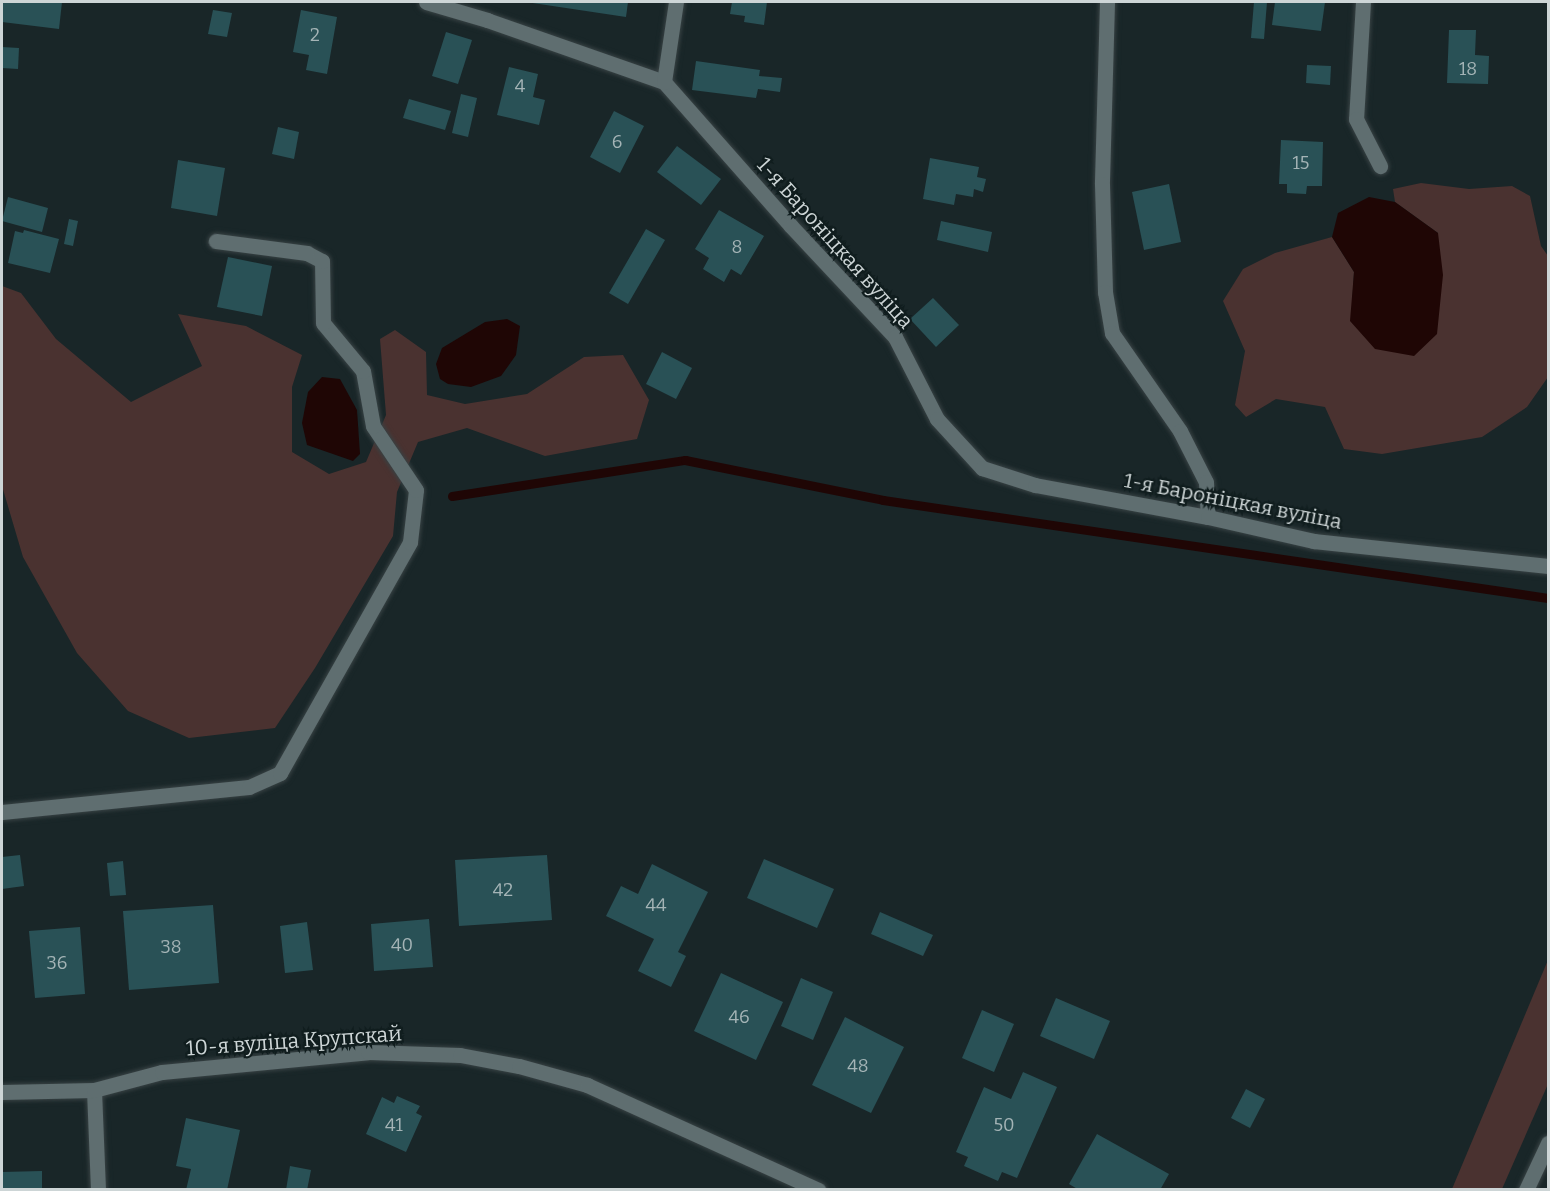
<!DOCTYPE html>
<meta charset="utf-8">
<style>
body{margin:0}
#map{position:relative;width:1550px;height:1191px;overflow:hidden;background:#192628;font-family:Bitter,serif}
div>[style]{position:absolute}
.green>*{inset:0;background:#4a3230}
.water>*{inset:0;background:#1f0605}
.stream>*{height:9px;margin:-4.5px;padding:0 4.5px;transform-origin:4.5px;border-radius:4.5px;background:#1f0605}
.building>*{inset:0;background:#295156}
.roads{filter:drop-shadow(0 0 2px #384244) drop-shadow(0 0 2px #384244)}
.service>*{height:15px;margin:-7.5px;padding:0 7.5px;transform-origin:7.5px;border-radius:7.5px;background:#5f6e70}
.minor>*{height:15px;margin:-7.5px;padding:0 7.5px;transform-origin:7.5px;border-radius:7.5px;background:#5f6e70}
.secondary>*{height:15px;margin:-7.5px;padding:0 7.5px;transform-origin:7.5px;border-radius:7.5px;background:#5f6e70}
span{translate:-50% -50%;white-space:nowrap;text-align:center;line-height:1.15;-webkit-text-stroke:4.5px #101d1e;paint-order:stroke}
.number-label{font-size:18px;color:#a4b4b6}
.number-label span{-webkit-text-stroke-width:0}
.street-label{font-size:21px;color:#cdd5d6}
.frame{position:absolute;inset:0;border:3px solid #cdd5d6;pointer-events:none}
</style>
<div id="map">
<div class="green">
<div style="clip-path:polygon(1421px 183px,1469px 189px,1512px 186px,1530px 196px,1541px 246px,1548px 256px,1548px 377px,1527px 407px,1482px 437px,1382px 454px,1344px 449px,1325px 407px,1276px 399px,1246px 417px,1235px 405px,1245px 351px,1223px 301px,1243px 269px,1275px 253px,1332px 237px,1354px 272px,1351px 322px,1438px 233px,1395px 202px,1393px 189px)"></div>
<div style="clip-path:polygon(2px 286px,21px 293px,56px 339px,131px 402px,202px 366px,178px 314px,246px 326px,302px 355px,292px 387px,292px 452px,329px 474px,366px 462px,386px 415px,380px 339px,395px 330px,426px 352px,427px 395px,465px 404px,527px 394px,584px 357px,623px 355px,649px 400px,637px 439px,545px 456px,467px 428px,418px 442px,397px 492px,393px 536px,315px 668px,275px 728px,189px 738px,128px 711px,77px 653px,23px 557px,2px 486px)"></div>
<div style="clip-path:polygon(1548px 960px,1548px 1084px,1502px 1189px,1452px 1189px)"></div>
</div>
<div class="water">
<div style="clip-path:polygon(1369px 197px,1395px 202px,1438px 233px,1443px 275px,1437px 334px,1414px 356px,1375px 349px,1350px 321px,1354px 272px,1332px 237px,1338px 213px)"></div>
<div style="clip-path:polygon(507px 319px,520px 326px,516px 355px,501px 376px,471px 387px,448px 384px,440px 379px,436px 364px,442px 348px,485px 322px)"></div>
<div style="clip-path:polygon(322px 377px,340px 379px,357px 410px,360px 454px,353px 461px,307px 445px,302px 423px,308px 392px)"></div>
</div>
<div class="stream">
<div style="left:452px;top:496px;width:236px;rotate:-8.8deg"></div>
<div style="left:685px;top:460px;width:202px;rotate:11.4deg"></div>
<div style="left:883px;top:500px;width:672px;rotate:8.38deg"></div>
</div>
<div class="building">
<div style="clip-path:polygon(2px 2px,62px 2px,59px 29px,2px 22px)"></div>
<div style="clip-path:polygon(526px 2px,628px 2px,626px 17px)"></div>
<div style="clip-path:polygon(732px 2px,767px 2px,764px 25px,744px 22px,745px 16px,730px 14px)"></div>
<div style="clip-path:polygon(1254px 2px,1267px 2px,1264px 39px,1251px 38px)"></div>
<div style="clip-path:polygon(1275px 2px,1325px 2px,1321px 31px,1272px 25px)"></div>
<div style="clip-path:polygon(213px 10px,232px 13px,227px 37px,208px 34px)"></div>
<div style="clip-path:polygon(301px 10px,337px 17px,327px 74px,306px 70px,309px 55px,293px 52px)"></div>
<div style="clip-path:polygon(1449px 30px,1476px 30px,1475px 55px,1489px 56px,1488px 84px,1447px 83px)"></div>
<div style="clip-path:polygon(446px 32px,472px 40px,458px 84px,432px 76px)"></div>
<div style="clip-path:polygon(2px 47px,19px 48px,18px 69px,2px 68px)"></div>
<div style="clip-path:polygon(696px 61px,760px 70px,759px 76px,782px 78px,780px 92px,758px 89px,756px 98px,692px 90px)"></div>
<div style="clip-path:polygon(1307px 65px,1331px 66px,1330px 85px,1306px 83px)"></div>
<div style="clip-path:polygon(509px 67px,538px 74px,533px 97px,545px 100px,539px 125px,497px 115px)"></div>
<div style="clip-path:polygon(461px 94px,477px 98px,468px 137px,452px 133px)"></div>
<div style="clip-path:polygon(409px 99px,451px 111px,445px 130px,403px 118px)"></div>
<div style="clip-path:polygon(614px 111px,644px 126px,620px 173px,590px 157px)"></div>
<div style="clip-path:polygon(278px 127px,299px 132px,294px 159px,272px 154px)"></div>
<div style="clip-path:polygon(1281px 140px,1323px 142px,1322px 186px,1307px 186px,1306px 194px,1287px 193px,1287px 184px,1279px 184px)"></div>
<div style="clip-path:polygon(677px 146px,721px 179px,701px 205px,657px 172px)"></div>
<div style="clip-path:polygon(930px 158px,979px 167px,977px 177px,986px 179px,983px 192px,974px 189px,973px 197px,956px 194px,954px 205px,923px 199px)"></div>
<div style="clip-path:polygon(178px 160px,225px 168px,217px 216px,171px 208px)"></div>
<div style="clip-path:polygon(1169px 184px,1181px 242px,1144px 250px,1132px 192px)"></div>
<div style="clip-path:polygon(8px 197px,48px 208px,42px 232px,2px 221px)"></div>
<div style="clip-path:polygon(719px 210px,764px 236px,741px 275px,731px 269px,724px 282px,703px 269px,709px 258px,695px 249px)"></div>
<div style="clip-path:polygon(69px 219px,78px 221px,73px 246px,64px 244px)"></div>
<div style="clip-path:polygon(941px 221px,992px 232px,988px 252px,937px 240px)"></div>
<div style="clip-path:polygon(646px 229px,665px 240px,628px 304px,609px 293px)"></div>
<div style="clip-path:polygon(24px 230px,59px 239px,50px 273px,8px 263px,15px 231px,23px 233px)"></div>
<div style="clip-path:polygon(228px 257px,272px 266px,262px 316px,217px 307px)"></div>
<div style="clip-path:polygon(933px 298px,959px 325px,936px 347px,910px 319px)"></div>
<div style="clip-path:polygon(662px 352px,692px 368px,676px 399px,646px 384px)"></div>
<div style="clip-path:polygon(20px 855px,24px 886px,2px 889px,2px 857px)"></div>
<div style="clip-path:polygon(547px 855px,552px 920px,459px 926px,455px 860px)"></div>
<div style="clip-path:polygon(764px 859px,834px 889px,817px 928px,747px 898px)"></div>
<div style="clip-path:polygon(123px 861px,126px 895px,110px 896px,107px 863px)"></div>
<div style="clip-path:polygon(652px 864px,708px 892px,678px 952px,686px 956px,671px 987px,638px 971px,654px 939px,606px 916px,621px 886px,638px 894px)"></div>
<div style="clip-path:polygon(213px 905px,219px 983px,129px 990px,123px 911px)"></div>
<div style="clip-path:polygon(880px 912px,933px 935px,923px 956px,871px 934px)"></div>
<div style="clip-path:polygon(429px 919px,433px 967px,374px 971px,371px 924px)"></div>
<div style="clip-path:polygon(307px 922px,313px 970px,285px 973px,280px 926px)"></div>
<div style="clip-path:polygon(80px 927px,85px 994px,35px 998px,29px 931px)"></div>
<div style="clip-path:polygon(721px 973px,783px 1002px,756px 1060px,694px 1031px)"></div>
<div style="clip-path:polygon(801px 978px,833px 992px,813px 1040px,781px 1026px)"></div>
<div style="clip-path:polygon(1056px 998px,1110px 1021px,1094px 1059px,1040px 1036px)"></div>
<div style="clip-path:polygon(982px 1010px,1014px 1024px,994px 1072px,962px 1058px)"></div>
<div style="clip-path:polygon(845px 1017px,904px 1047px,871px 1113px,812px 1085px)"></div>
<div style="clip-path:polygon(1023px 1072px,1057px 1087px,1017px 1178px,1002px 1172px,998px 1181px,964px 1166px,968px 1157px,956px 1152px,984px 1087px,1011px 1099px)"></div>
<div style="clip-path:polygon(1246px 1089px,1265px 1099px,1250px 1128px,1231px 1118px)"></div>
<div style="clip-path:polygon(397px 1096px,420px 1106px,416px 1113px,422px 1116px,406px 1152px,366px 1134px,382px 1097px,394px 1103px)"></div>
<div style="clip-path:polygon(186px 1118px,240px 1130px,227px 1190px,186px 1190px,191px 1169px,176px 1166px)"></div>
<div style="clip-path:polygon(1097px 1134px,1169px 1174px,1160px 1190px,1079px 1190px,1069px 1184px)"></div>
<div style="clip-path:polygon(290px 1166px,311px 1170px,307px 1190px,286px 1190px)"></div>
<div style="clip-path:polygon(42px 1171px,42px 1190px,2px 1190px,2px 1172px)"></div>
</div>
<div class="roads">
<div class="service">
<div style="left:1107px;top:2px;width:182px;rotate:91.6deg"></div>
<div style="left:1102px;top:184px;width:108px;rotate:88.4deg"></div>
<div style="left:1105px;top:292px;width:42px;rotate:80.3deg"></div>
<div style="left:1112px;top:333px;width:119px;rotate:55.2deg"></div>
<div style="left:1180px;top:431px;width:57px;rotate:63deg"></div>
<div style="left:1206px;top:482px;width:35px;rotate:87deg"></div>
<div style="left:2px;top:812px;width:248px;rotate:-5.8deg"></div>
<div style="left:249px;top:787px;width:34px;rotate:-24deg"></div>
<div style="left:280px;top:773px;width:265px;rotate:-60.6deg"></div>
<div style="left:410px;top:542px;width:52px;rotate:-83.4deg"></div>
<div style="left:416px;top:490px;width:77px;rotate:-123.9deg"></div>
<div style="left:373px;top:426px;width:56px;rotate:-100.3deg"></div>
<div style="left:363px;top:371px;width:62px;rotate:-129.8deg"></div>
<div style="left:323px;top:323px;width:62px;rotate:-90.9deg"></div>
<div style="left:322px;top:261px;width:17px;rotate:-152deg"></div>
<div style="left:307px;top:253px;width:92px;rotate:-172.5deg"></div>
</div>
<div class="minor">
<div style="left:426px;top:2px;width:64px;rotate:16.4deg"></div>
<div style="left:487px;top:20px;width:188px;rotate:19.3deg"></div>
<div style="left:664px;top:82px;width:192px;rotate:48.6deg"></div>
<div style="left:791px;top:226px;width:152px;rotate:46.9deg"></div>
<div style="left:895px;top:337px;width:92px;rotate:62.9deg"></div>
<div style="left:937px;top:419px;width:67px;rotate:47.4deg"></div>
<div style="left:982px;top:468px;width:56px;rotate:17.8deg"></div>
<div style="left:1035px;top:485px;width:176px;rotate:10.5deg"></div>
<div style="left:1208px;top:517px;width:109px;rotate:12.8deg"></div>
<div style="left:1314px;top:541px;width:235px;rotate:6.1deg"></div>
<div style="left:1363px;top:2px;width:117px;rotate:93.4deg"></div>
<div style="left:1356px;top:119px;width:53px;rotate:62.9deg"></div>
<div style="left:664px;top:82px;width:81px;rotate:-81.5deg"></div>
<div style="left:94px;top:1090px;width:100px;rotate:87.7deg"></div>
<div style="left:2px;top:1092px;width:92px;rotate:-1.2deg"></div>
<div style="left:94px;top:1090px;width:70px;rotate:-14.8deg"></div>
<div style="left:162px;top:1072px;width:207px;rotate:-5.5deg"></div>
<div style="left:368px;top:1052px;width:92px;rotate:1.9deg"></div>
<div style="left:460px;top:1055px;width:60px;rotate:10.6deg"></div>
<div style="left:519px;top:1066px;width:71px;rotate:15.6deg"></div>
<div style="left:587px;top:1085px;width:254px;rotate:24.4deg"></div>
</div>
<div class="secondary">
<div style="left:1526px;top:1190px;width:52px;rotate:-64.9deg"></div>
</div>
</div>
<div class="number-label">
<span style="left:315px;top:35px">2</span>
<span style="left:1468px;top:69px">18</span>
<span style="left:520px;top:86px">4</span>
<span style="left:617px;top:142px">6</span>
<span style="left:1301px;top:163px">15</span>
<span style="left:737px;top:247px">8</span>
<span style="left:503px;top:890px">42</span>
<span style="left:656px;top:905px">44</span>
<span style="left:402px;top:945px">40</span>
<span style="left:171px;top:947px">38</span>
<span style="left:57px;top:963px">36</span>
<span style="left:739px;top:1017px">46</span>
<span style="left:858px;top:1066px">48</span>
<span style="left:394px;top:1125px">41</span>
<span style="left:1004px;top:1125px">50</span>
</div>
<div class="street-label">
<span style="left:835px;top:243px;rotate:48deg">1-я Бароніцкая вуліца</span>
<span style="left:1233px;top:501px;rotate:11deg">1-я Бароніцкая вуліца</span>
<span style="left:294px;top:1041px;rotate:-4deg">10-я вуліца Крупскай</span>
</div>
<div class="frame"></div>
</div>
